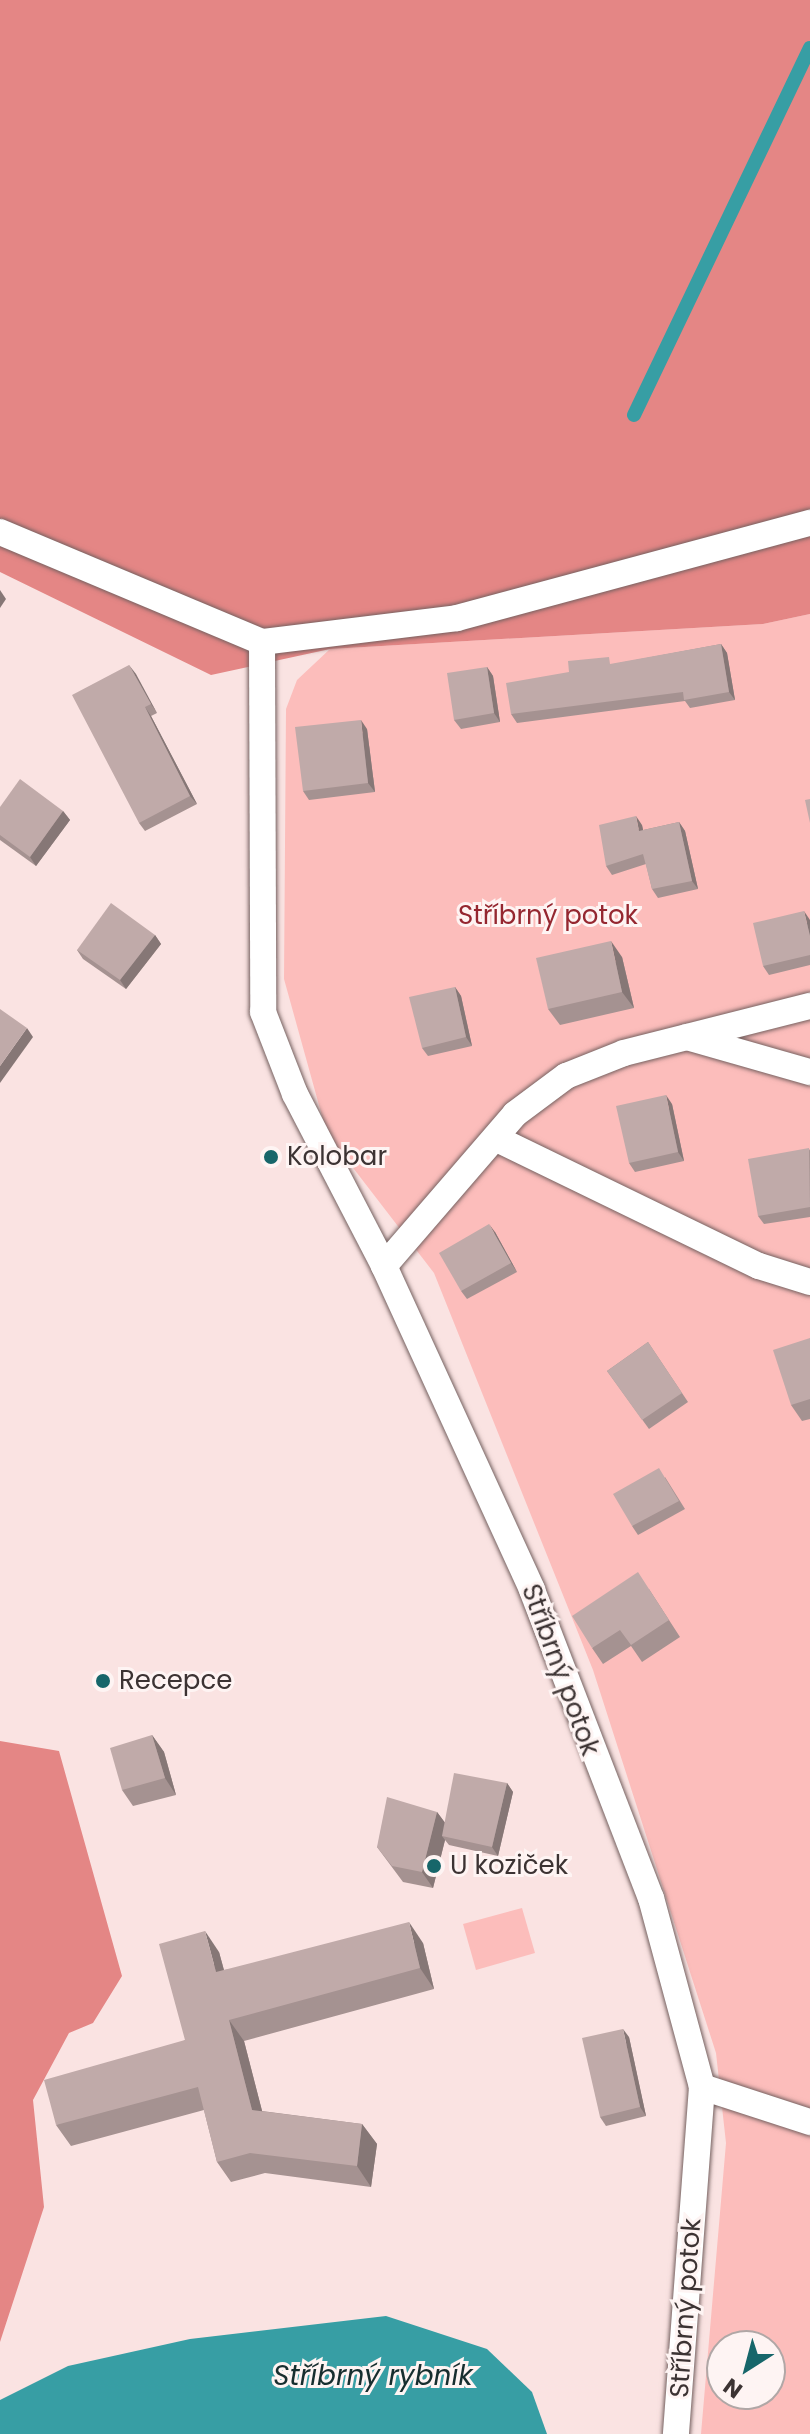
<!DOCTYPE html>
<meta charset="utf-8">
<style>
body{margin:0}
#map{position:relative;width:810px;height:2434px;overflow:hidden;background:#fae3e2;font-family:Poppins,sans-serif}
div>[style]{position:absolute}
.green>*{inset:0;background:#fcbdbb}
.forest>*{inset:0;background:#e48685}
.water>*{inset:0;background:#379ea4}
.stream>*{height:14px;margin:-7px;padding:0 7px;transform-origin:7px;border-radius:7px;background:#379ea4}
.roads{filter:drop-shadow(0 0 2px #756160) drop-shadow(0 0 2px #756160)}
.service>*{height:26px;margin:-13px;padding:0 13px;transform-origin:13px;border-radius:13px;background:#fff}
.wall>*{inset:0;background:#a59291}
.shaded-wall>*{inset:0;background:#867776}
.building>*{inset:0;background:#c0aaa9}
.dots>*{width:22px;height:22px;translate:-50% -50%;box-sizing:border-box;border:4px solid #fef4f3;border-radius:50%}
span{translate:-50% -50%;white-space:nowrap;text-align:center;line-height:1.15;-webkit-text-stroke:6px #fef4f3;paint-order:stroke}
.park-label{font-size:26px;color:#952730}
.poi-label{font-size:26px;color:#3c3333}
.left{translate:0 -50%;text-align:left}
.street-label{font-size:26px;color:#3c3333}
.water-label{font-size:28px;color:#172e2f;font-style:italic}
.north{position:absolute;left:706px;top:2330px;width:80px;height:80px;box-sizing:border-box;background:#fef4f3;border:2px solid #b0a7a6;border-radius:50%;rotate:216deg;font-size:22px;font-weight:700;line-height:32px;text-align:center;color:#3c3333}
.north::after{content:'';display:block;margin:auto;width:28px;height:36px;background:#17666a;clip-path:polygon(50% 0,100% 100%,50% 72%,0 100%)}
</style>
<div id="map">
<div class="green">
<div style="clip-path:polygon(evenodd,810px 614px,810px 2434px,701px 2434px,726px 2143px,716px 2053px,593px 1670px,434px 1273px,327px 1134px,284px 979px,286px 709px,297px 680px,330px 649px,763px 624px,810px 614px,722px 2346px,770px 2346px,770px 2394px,722px 2394px,722px 2346px)"></div>
<div style="clip-path:polygon(522px 1908px,535px 1953px,476px 1970px,463px 1924px)"></div>
</div>
<div class="forest">
<div style="clip-path:polygon(0 0,810px 0,810px 614px,763px 624px,330px 649px,211px 675px,0 572px)"></div>
<div style="clip-path:polygon(0 1741px,59px 1751px,122px 1976px,93px 2023px,69px 2033px,33px 2100px,44px 2207px,0 2342px)"></div>
</div>
<div class="water">
<div style="clip-path:polygon(386px 2316px,487px 2349px,532px 2392px,547px 2434px,0 2434px,0 2400px,68px 2366px,190px 2339px)"></div>
</div>
<div class="stream">
<div style="left:634px;top:415px;width:407px;rotate:-64.4deg"></div>
</div>
<div class="roads">
<div class="service">
<div style="left:0;top:532px;width:284px;rotate:22.8deg"></div>
<div style="left:262px;top:642px;width:196px;rotate:-7deg"></div>
<div style="left:457px;top:618px;width:366px;rotate:-15.1deg"></div>
<div style="left:262px;top:642px;width:370px;rotate:89.8deg"></div>
<div style="left:263px;top:1012px;width:88px;rotate:68.7deg"></div>
<div style="left:295px;top:1094px;width:194px;rotate:62.6deg"></div>
<div style="left:384px;top:1266px;width:356px;rotate:65.4deg"></div>
<div style="left:532px;top:1590px;width:330px;rotate:68.9deg"></div>
<div style="left:651px;top:1898px;width:196px;rotate:74.9deg"></div>
<div style="left:702px;top:2087px;width:348px;rotate:94.3deg"></div>
<div style="left:687px;top:1037px;width:128px;rotate:15.9deg"></div>
<div style="left:495px;top:1138px;width:293px;rotate:25.9deg"></div>
<div style="left:759px;top:1266px;width:53px;rotate:17.4deg"></div>
<div style="left:384px;top:1266px;width:201px;rotate:-49.2deg"></div>
<div style="left:515px;top:1114px;width:64px;rotate:-36.7deg"></div>
<div style="left:566px;top:1076px;width:62px;rotate:-21.6deg"></div>
<div style="left:624px;top:1053px;width:192px;rotate:-14.2deg"></div>
<div style="left:702px;top:2087px;width:114px;rotate:18deg"></div>
</div>
</div>
<div class="wall">
<div style="clip-path:polygon(721px 644px,727px 653px,735px 700px,690px 708px,685px 701px,517px 723px,511px 714px,614px 664px)"></div>
<div style="clip-path:polygon(129px 665px,157px 713px,151px 716px,197px 804px,145px 831px,139px 823px)"></div>
<div style="clip-path:polygon(487px 667px,493px 676px,500px 722px,461px 729px,454px 720px)"></div>
<div style="clip-path:polygon(367px 729px,375px 792px,309px 800px,303px 791px)"></div>
<div style="clip-path:polygon(0 807px,63px 811px,70px 820px,36px 866px,0 840px)"></div>
<div style="clip-path:polygon(679px 822px,685px 831px,698px 889px,658px 898px,652px 889px,646px 864px,612px 875px,606px 866px,642px 825px,643px 830px)"></div>
<div style="clip-path:polygon(810px 920px,810px 965px,769px 975px,763px 966px)"></div>
<div style="clip-path:polygon(155px 935px,161px 944px,126px 989px,83px 959px,77px 950px)"></div>
<div style="clip-path:polygon(622px 957px,634px 1008px,560px 1025px,548px 1009px)"></div>
<div style="clip-path:polygon(455px 987px,461px 996px,472px 1046px,428px 1056px,422px 1048px)"></div>
<div style="clip-path:polygon(672px 1104px,684px 1161px,635px 1172px,629px 1163px)"></div>
<div style="clip-path:polygon(810px 1149px,810px 1217px,764px 1224px,758px 1216px)"></div>
<div style="clip-path:polygon(495px 1232px,517px 1272px,467px 1299px,461px 1291px)"></div>
<div style="clip-path:polygon(810px 1338px,810px 1419px,802px 1421px,791px 1405px)"></div>
<div style="clip-path:polygon(648px 1342px,688px 1402px,649px 1429px,607px 1371px)"></div>
<div style="clip-path:polygon(665px 1477px,685px 1509px,638px 1535px,632px 1526px)"></div>
<div style="clip-path:polygon(649px 1589px,680px 1637px,642px 1662px,631px 1646px,603px 1664px,592px 1648px)"></div>
<div style="clip-path:polygon(152px 1735px,164px 1752px,176px 1795px,133px 1806px,122px 1790px)"></div>
<div style="clip-path:polygon(507px 1783px,513px 1792px,498px 1856px,449px 1845px,445px 1840px,433px 1888px,403px 1882px,377px 1847px,437px 1812px,445px 1823px)"></div>
<div style="clip-path:polygon(423px 1943px,434px 1989px,244px 2041px,262px 2111px,362px 2124px,377px 2144px,371px 2187px,265px 2173px,231px 2182px,217px 2162px,204px 2110px,71px 2146px,56px 2125px,185px 2040px,219px 1952px,224px 1970px)"></div>
<div style="clip-path:polygon(629px 2037px,646px 2116px,606px 2126px,600px 2117px)"></div>
</div>
<div class="shaded-wall">
<div style="clip-path:polygon(0 590px,6px 599px,0 608px)"></div>
<div style="clip-path:polygon(721px 644px,727px 653px,735px 700px,729px 692px)"></div>
<div style="clip-path:polygon(129px 665px,136px 674px,157px 713px,151px 704px)"></div>
<div style="clip-path:polygon(487px 667px,493px 676px,500px 722px,494px 713px)"></div>
<div style="clip-path:polygon(145px 707px,151px 716px,197px 804px,190px 796px)"></div>
<div style="clip-path:polygon(361px 720px,367px 729px,375px 792px,368px 783px)"></div>
<div style="clip-path:polygon(63px 811px,70px 820px,36px 866px,30px 857px)"></div>
<div style="clip-path:polygon(636px 816px,642px 825px,645px 840px,639px 831px)"></div>
<div style="clip-path:polygon(679px 822px,685px 831px,698px 889px,692px 881px)"></div>
<div style="clip-path:polygon(804px 911px,810px 920px,810px 936px)"></div>
<div style="clip-path:polygon(155px 935px,161px 944px,126px 989px,120px 980px)"></div>
<div style="clip-path:polygon(611px 941px,622px 957px,634px 1008px,622px 992px)"></div>
<div style="clip-path:polygon(455px 987px,461px 996px,472px 1046px,466px 1037px)"></div>
<div style="clip-path:polygon(27px 1028px,33px 1037px,0 1083px,0 1066px)"></div>
<div style="clip-path:polygon(666px 1095px,672px 1104px,684px 1161px,678px 1152px)"></div>
<div style="clip-path:polygon(489px 1224px,495px 1232px,517px 1272px,511px 1263px)"></div>
<div style="clip-path:polygon(152px 1735px,164px 1752px,176px 1795px,165px 1778px)"></div>
<div style="clip-path:polygon(507px 1783px,513px 1792px,498px 1856px,492px 1847px)"></div>
<div style="clip-path:polygon(437px 1812px,449px 1828px,442px 1836px,445px 1840px,433px 1888px,422px 1872px)"></div>
<div style="clip-path:polygon(409px 1922px,423px 1943px,434px 1989px,420px 1968px)"></div>
<div style="clip-path:polygon(205px 1931px,219px 1952px,230px 1993px,216px 1972px)"></div>
<div style="clip-path:polygon(229px 2020px,244px 2041px,267px 2130px,252px 2110px)"></div>
<div style="clip-path:polygon(623px 2029px,629px 2037px,646px 2116px,640px 2107px)"></div>
<div style="clip-path:polygon(362px 2124px,377px 2144px,371px 2187px,357px 2166px)"></div>
</div>
<div class="building">
<div style="clip-path:polygon(721px 644px,729px 692px,684px 700px,683px 692px,511px 714px,506px 683px,569px 672px,568px 661px,609px 657px,610px 664px)"></div>
<div style="clip-path:polygon(129px 665px,151px 704px,145px 707px,190px 796px,139px 823px,72px 695px)"></div>
<div style="clip-path:polygon(487px 667px,494px 713px,454px 720px,447px 673px)"></div>
<div style="clip-path:polygon(361px 720px,368px 783px,303px 791px,295px 727px)"></div>
<div style="clip-path:polygon(20px 779px,63px 811px,30px 857px,0 835px,0 807px)"></div>
<div style="clip-path:polygon(810px 799px,810px 823px,805px 800px)"></div>
<div style="clip-path:polygon(636px 816px,639px 831px,679px 822px,692px 881px,652px 889px,643px 854px,606px 866px,599px 825px)"></div>
<div style="clip-path:polygon(111px 903px,155px 935px,120px 980px,77px 950px)"></div>
<div style="clip-path:polygon(804px 911px,810px 936px,810px 955px,763px 966px,753px 923px)"></div>
<div style="clip-path:polygon(611px 941px,622px 992px,548px 1009px,536px 958px)"></div>
<div style="clip-path:polygon(455px 987px,466px 1037px,422px 1048px,409px 997px)"></div>
<div style="clip-path:polygon(0 1009px,27px 1028px,0 1066px)"></div>
<div style="clip-path:polygon(666px 1095px,678px 1152px,629px 1163px,616px 1106px)"></div>
<div style="clip-path:polygon(809px 1148px,810px 1207px,758px 1216px,748px 1159px)"></div>
<div style="clip-path:polygon(489px 1224px,511px 1263px,461px 1291px,439px 1253px)"></div>
<div style="clip-path:polygon(810px 1338px,810px 1399px,791px 1405px,773px 1350px)"></div>
<div style="clip-path:polygon(648px 1342px,682px 1393px,642px 1420px,607px 1371px)"></div>
<div style="clip-path:polygon(659px 1468px,679px 1501px,632px 1526px,613px 1494px)"></div>
<div style="clip-path:polygon(638px 1572px,669px 1620px,631px 1645px,620px 1630px,592px 1648px,572px 1616px)"></div>
<div style="clip-path:polygon(152px 1735px,165px 1778px,122px 1790px,110px 1748px)"></div>
<div style="clip-path:polygon(454px 1773px,507px 1783px,492px 1847px,442px 1836px)"></div>
<div style="clip-path:polygon(387px 1797px,437px 1812px,422px 1872px,392px 1866px,377px 1847px)"></div>
<div style="clip-path:polygon(409px 1922px,420px 1968px,229px 2020px,252px 2110px,362px 2124px,357px 2166px,250px 2153px,217px 2162px,198px 2087px,56px 2125px,44px 2080px,185px 2040px,159px 1944px,205px 1931px,216px 1972px)"></div>
<div style="clip-path:polygon(623px 2029px,640px 2107px,600px 2117px,582px 2038px)"></div>
</div>
<div class="dots">
<div style="left:271px;top:1157px;background:#17666a"></div>
<div style="left:103px;top:1681px;background:#17666a"></div>
<div style="left:434px;top:1866px;background:#17666a"></div>
</div>
<div class="park-label">
<span style="left:548px;top:916px">Stříbrný potok</span>
</div>
<div class="poi-label">
<span class="left" style="left:287px;top:1157px">Kolobar</span>
<span class="left" style="left:119px;top:1681px">Recepce</span>
<span class="left" style="left:450px;top:1866px">U koziček</span>
</div>
<div class="street-label">
<span style="left:560px;top:1670px;rotate:70deg">Stříbrný potok</span>
<span style="left:686px;top:2308px;rotate:-86deg">Stříbrný potok</span>
</div>
<div class="water-label">
<span style="left:373px;top:2376px">Stříbrný rybník</span>
</div>
<div class="north">N</div>
</div>
